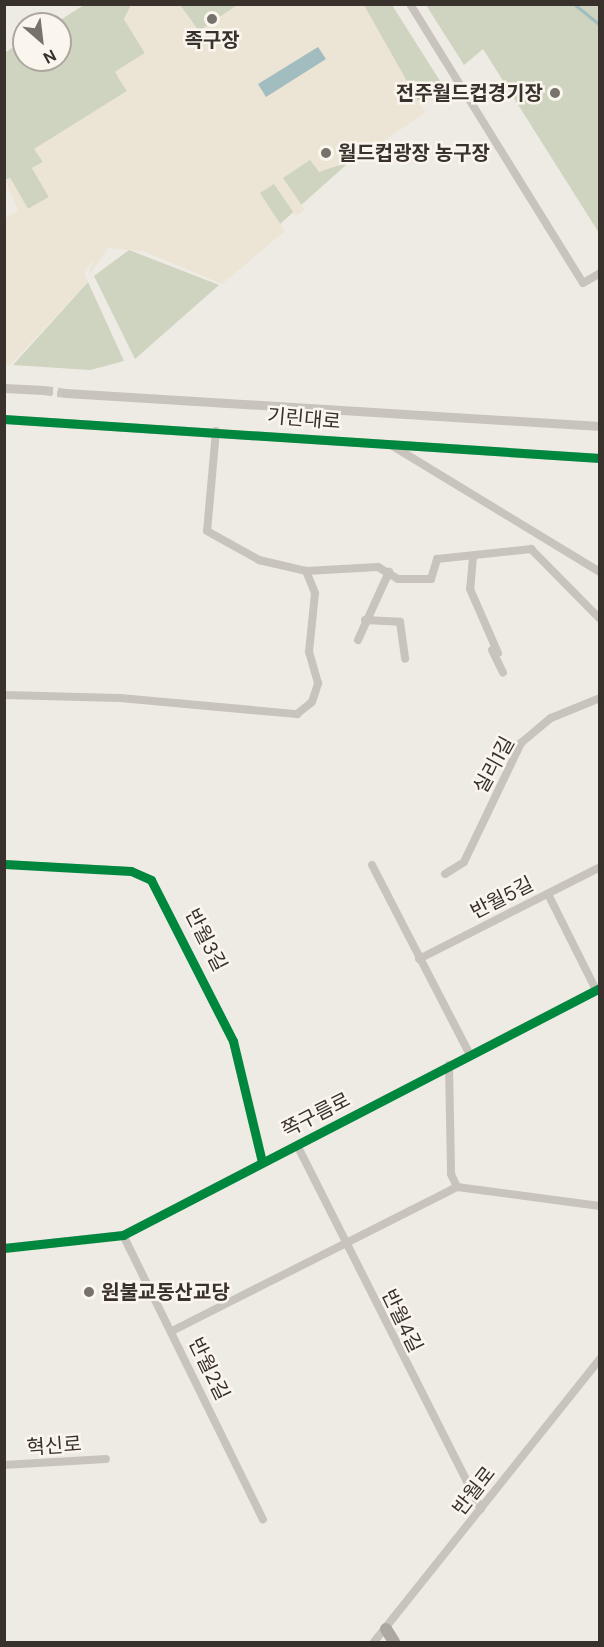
<!DOCTYPE html>
<meta charset="utf-8">
<style>
body{margin:0}
#map{position:relative;width:604px;height:1647px;overflow:hidden;background:#eeebe4;font-family:"DM Sans","Noto Sans KR",sans-serif}
div>[style]{position:absolute}
.green>*{inset:0;background:#ced4bf}
.plaza>*{inset:0;background:#ece4d5}
.water>*{inset:0;background:#a1bdbf}
.stream>*{height:3px;margin:-1.5px;padding:0 1.5px;transform-origin:1.5px;border-radius:1.5px;background:#a1bdbf}
.tertiary-tunnel>*{height:9px;margin-top:-4.5px;transform-origin:0;background:repeating-linear-gradient(90deg,#cac6bf 0 9px,transparent 0 13.5px)}
.minor>*{height:8px;margin:-4px;padding:0 4px;transform-origin:4px;border-radius:4px;background:#c8c3bd}
.tertiary>*{height:9px;margin:-4.5px;padding:0 4.5px;transform-origin:4.5px;border-radius:4.5px;background:#c8c3bd}
.primary>*{height:12px;margin:-6px;padding:0 6px;transform-origin:6px;border-radius:6px;background:#ada7a2}
.cycleway>*{height:9px;margin:-4.5px;padding:0 4.5px;transform-origin:4.5px;border-radius:4.5px;background:#00873e}
.dots>*{width:16px;height:16px;translate:-50% -50%;box-sizing:border-box;border:3px solid #faf5ed;border-radius:50%}
span{translate:-50% -50%;white-space:nowrap;text-align:center;line-height:1.15;-webkit-text-stroke:5px #faf5ed;paint-order:stroke}
.poi-label{font-size:20px;color:#39312b;font-weight:700}
.right{translate:-100% -50%;text-align:right}
.left{translate:0 -50%;text-align:left}
.street-label{font-size:20px;color:#39312b}
.frame{position:absolute;inset:0;border:6px solid #39312b;pointer-events:none}
.north{position:absolute;left:12px;top:12px;width:60px;height:60px;box-sizing:border-box;background:#faf5ed;border:2px solid #ada79f;border-radius:50%;rotate:152deg;font-size:16px;font-weight:700;line-height:24px;text-align:center;color:#39312b}
.north::after{content:'';display:block;margin:auto;width:21px;height:27px;background:#78726c;clip-path:polygon(50% 0,100% 100%,50% 72%,0 100%)}
</style>
<div id="map">
<div class="green">
<div style="clip-path:polygon(84px 5px,131px 5px,124px 19px,145px 53px,115px 72px,158px 59px,218px 22px,199px 32px,180px 5px,392px 5px,440px 81px,243px 257px,293px 30px,118px 77px,127px 91px,35px 149px,43px 162px,32px 168px,49px 197px,28px 209px,10px 178px,5px 180px,4px 53px,24px 41px,24px 60px,60px 60px,60px 24px,54px 24px)"></div>
<div style="clip-path:polygon(426px 5px,599px 5px,599px 233px,483px 49px,464px 65px)"></div>
<div style="clip-path:polygon(129px 250px,219px 285px,135px 359px,94px 276px)"></div>
<div style="clip-path:polygon(88px 282px,124px 361px,90px 370px,13px 365px)"></div>
</div>
<div class="plaza">
<div style="clip-path:polygon(131px 5px,180px 5px,199px 31px,237px 5px,364px 5px,425px 113px,355px 160px,319px 172px,310px 160px,283px 178px,305px 210px,296px 216px,274px 184px,260px 193px,285px 231px,222px 284px,143px 251px,108px 248px,88px 276px,94px 259px,84px 272px,88px 282px,10px 365px,4px 365px,4px 219px,18px 211px,5px 180px,10px 178px,28px 209px,49px 197px,32px 168px,43px 162px,34px 149px,127px 91px,115px 72px,145px 53px,124px 19px)"></div>
</div>
<div class="water">
<div style="clip-path:polygon(318px 47px,326px 59px,266px 97px,258px 84px)"></div>
</div>
<div class="stream">
<div style="left:574px;top:4px;width:33px;rotate:39deg"></div>
</div>
<div class="tertiary-tunnel">
<div style="left:44px;top:390px;width:22px;rotate:8deg"></div>
</div>
<div class="minor">
<div style="left:410px;top:4px;width:328px;rotate:58.2deg"></div>
<div style="left:583px;top:283px;width:20px;rotate:-30deg"></div>
<div style="left:216px;top:431px;width:100px;rotate:95.1deg"></div>
<div style="left:207px;top:531px;width:60px;rotate:29.1deg"></div>
<div style="left:259px;top:560px;width:48px;rotate:13.2deg"></div>
<div style="left:306px;top:571px;width:72px;rotate:-3.2deg"></div>
<div style="left:378px;top:567px;width:23px;rotate:31deg"></div>
<div style="left:398px;top:579px;width:33px"></div>
<div style="left:431px;top:579px;width:21px;rotate:-73deg"></div>
<div style="left:437px;top:559px;width:95px;rotate:-6.1deg"></div>
<div style="left:391px;top:445px;width:245px;rotate:31.3deg"></div>
<div style="left:531px;top:549px;width:98px;rotate:45.4deg"></div>
<div style="left:473px;top:557px;width:32px;rotate:95deg"></div>
<div style="left:470px;top:589px;width:70px;rotate:66.4deg"></div>
<div style="left:365px;top:620px;width:35px;rotate:3deg"></div>
<div style="left:400px;top:622px;width:37px;rotate:82deg"></div>
<div style="left:358px;top:640px;width:75px;rotate:-65.5deg"></div>
<div style="left:492px;top:650px;width:25px;rotate:64deg"></div>
<div style="left:4px;top:695px;width:116px;rotate:1.5deg"></div>
<div style="left:120px;top:698px;width:178px;rotate:5.2deg"></div>
<div style="left:297px;top:714px;width:19px;rotate:-39deg"></div>
<div style="left:312px;top:702px;width:20px;rotate:-72deg"></div>
<div style="left:318px;top:683px;width:32px;rotate:-106deg"></div>
<div style="left:309px;top:652px;width:59px;rotate:-84.2deg"></div>
<div style="left:315px;top:593px;width:24px;rotate:-112deg"></div>
<div style="left:4px;top:864px;width:127px;rotate:3.2deg"></div>
<div style="left:131px;top:871px;width:22px;rotate:24deg"></div>
<div style="left:151px;top:880px;width:181px;rotate:63deg"></div>
<div style="left:233px;top:1041px;width:124px;rotate:76.5deg"></div>
<div style="left:372px;top:865px;width:214px;rotate:62.7deg"></div>
<div style="left:445px;top:874px;width:22px;rotate:-32deg"></div>
<div style="left:464px;top:862px;width:132px;rotate:-64.4deg"></div>
<div style="left:521px;top:743px;width:39px;rotate:-40deg"></div>
<div style="left:551px;top:718px;width:53px;rotate:-22.2deg"></div>
<div style="left:548px;top:894px;width:107px;rotate:63.4deg"></div>
<div style="left:419px;top:959px;width:203px;rotate:-26.9deg"></div>
<div style="left:449px;top:1065px;width:109px;rotate:88.9deg"></div>
<div style="left:451px;top:1174px;width:14px;rotate:65deg"></div>
<div style="left:457px;top:1187px;width:144px;rotate:7.6deg"></div>
<div style="left:297px;top:1145px;width:408px;rotate:63.2deg"></div>
<div style="left:123px;top:1235px;width:317px;rotate:63.8deg"></div>
<div style="left:4px;top:1248px;width:120px;rotate:-6.2deg"></div>
<div style="left:123px;top:1235px;width:537px;rotate:-27.38deg"></div>
<div style="left:172px;top:1331px;width:319px;rotate:-26.8deg"></div>
<div style="left:4px;top:1465px;width:102px;rotate:-3.4deg"></div>
<div style="left:374px;top:1642px;width:362px;rotate:-51.4deg"></div>
</div>
<div class="tertiary">
<div style="left:4px;top:388px;width:40px;rotate:2.9deg"></div>
<div style="left:66px;top:393px;width:535px;rotate:3.54deg"></div>
<div style="left:4px;top:419px;width:597px;rotate:3.74deg"></div>
</div>
<div class="primary">
<div style="left:386px;top:1629px;width:15px;rotate:58deg"></div>
</div>
<div class="cycleway">
<div style="left:4px;top:419px;width:597px;rotate:3.74deg"></div>
<div style="left:4px;top:864px;width:127px;rotate:3.2deg"></div>
<div style="left:131px;top:871px;width:22px;rotate:24deg"></div>
<div style="left:151px;top:880px;width:181px;rotate:63deg"></div>
<div style="left:233px;top:1041px;width:124px;rotate:76.5deg"></div>
<div style="left:4px;top:1248px;width:120px;rotate:-6.2deg"></div>
<div style="left:123px;top:1235px;width:537px;rotate:-27.38deg"></div>
</div>
<div class="dots">
<div style="left:212px;top:19px;background:#78726c"></div>
<div style="left:555px;top:93px;background:#78726c"></div>
<div style="left:326px;top:153px;background:#78726c"></div>
<div style="left:89px;top:1292px;background:#78726c"></div>
</div>
<div class="poi-label">
<span style="left:212px;top:40px">족구장</span>
<span class="right" style="left:543px;top:93px">전주월드컵경기장</span>
<span class="left" style="left:338px;top:153px">월드컵광장 농구장</span>
<span class="left" style="left:101px;top:1292px">원불교동산교당</span>
</div>
<div class="street-label">
<span style="left:304px;top:419px;rotate:5deg">기린대로</span>
<span style="left:494px;top:765px;rotate:-61deg">실리1길</span>
<span style="left:502px;top:898px;rotate:-27deg">반월5길</span>
<span style="left:206px;top:940px;rotate:63deg">반월3길</span>
<span style="left:316px;top:1115px;rotate:-27deg">쪽구름로</span>
<span style="left:402px;top:1321px;rotate:64deg">반월4길</span>
<span style="left:209px;top:1369px;rotate:64deg">반월2길</span>
<span style="left:54px;top:1446px;rotate:-4deg">혁신로</span>
<span style="left:474px;top:1491px;rotate:-52deg">반월로</span>
</div>
<div class="frame"></div>
<div class="north">N</div>
</div>
